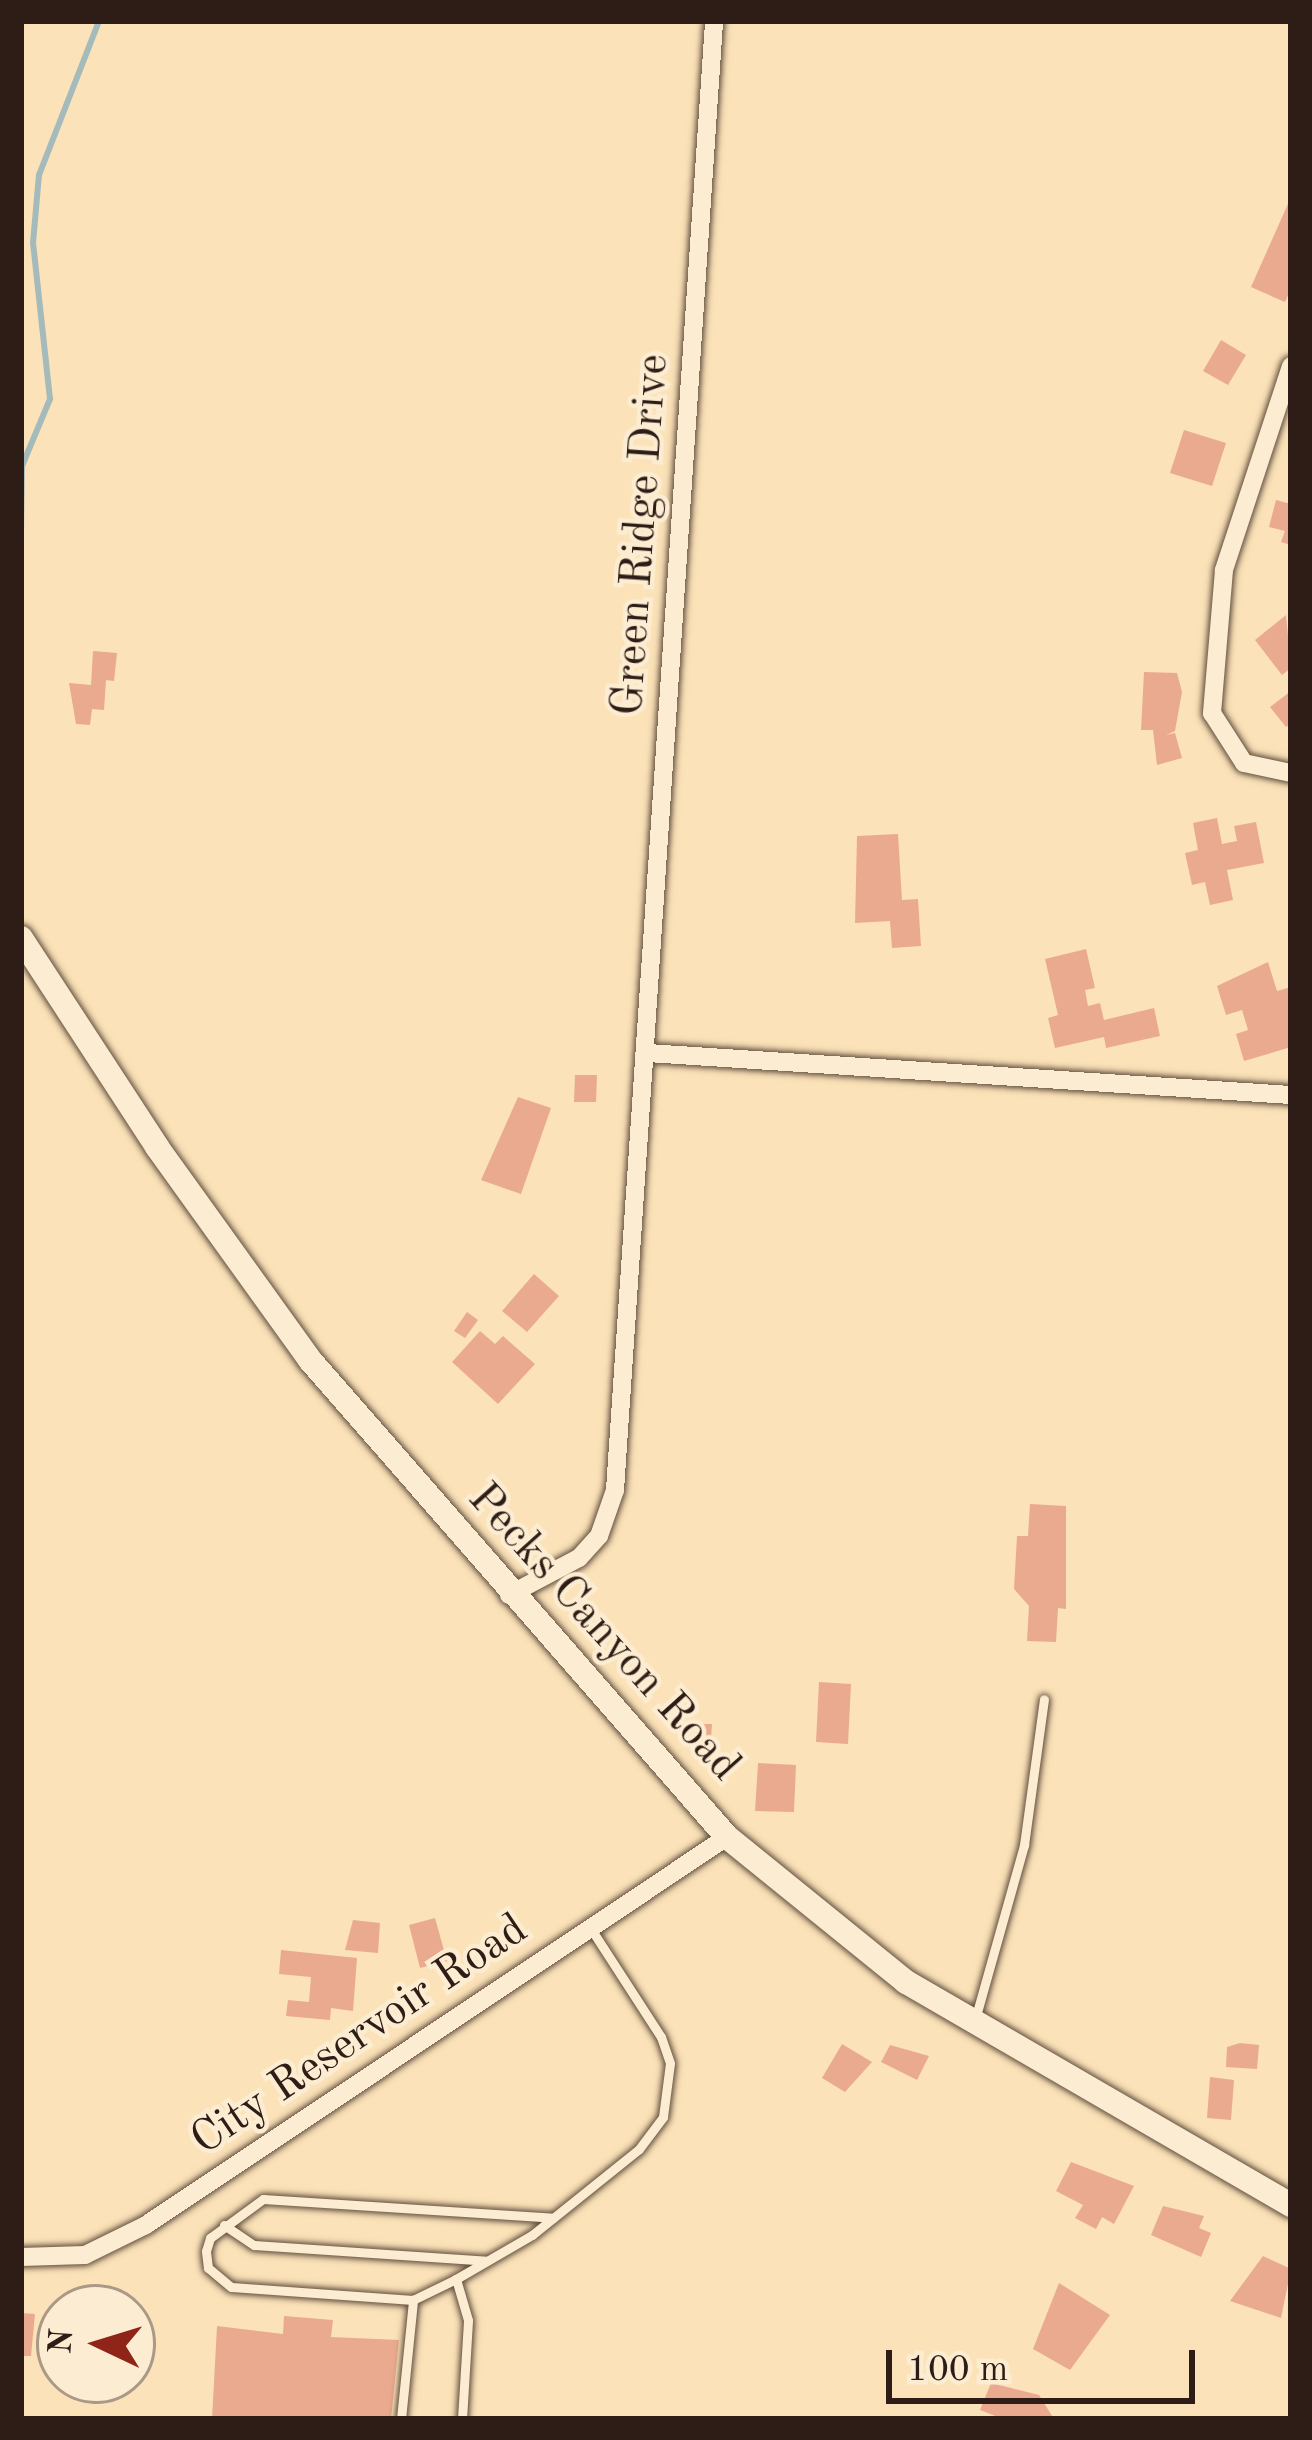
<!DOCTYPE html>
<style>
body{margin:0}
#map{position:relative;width:1312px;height:2440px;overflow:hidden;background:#fbe2b8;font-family:"Old Standard TT",serif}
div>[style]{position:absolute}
.stream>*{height:6px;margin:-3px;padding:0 3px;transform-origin:3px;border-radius:3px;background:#a5babb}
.building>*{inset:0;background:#eaaa8f}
.roads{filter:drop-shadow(0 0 3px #614e3e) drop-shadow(0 0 3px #614e3e)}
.lane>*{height:9px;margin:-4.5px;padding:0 4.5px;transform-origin:4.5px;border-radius:4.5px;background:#fcecd1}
.street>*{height:18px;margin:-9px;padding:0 9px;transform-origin:9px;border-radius:9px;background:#fcecd1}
.secondary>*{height:24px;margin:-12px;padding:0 12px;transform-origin:12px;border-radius:12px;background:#fcecd1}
span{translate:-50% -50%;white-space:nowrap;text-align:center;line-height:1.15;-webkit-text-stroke:9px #fcecd1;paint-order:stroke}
.street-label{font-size:45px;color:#2e1d16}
.frame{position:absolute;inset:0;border:24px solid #2e1d16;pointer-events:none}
.north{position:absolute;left:36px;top:2284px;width:120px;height:120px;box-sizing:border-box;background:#fcecd1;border:3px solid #aa9986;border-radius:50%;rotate:274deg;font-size:33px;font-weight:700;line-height:48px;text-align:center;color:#2e1d16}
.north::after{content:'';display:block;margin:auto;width:42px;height:54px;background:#8f2418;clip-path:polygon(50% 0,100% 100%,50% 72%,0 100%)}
.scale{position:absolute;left:886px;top:2350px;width:309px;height:54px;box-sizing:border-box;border:6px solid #2e1d16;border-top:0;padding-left:15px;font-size:36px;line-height:42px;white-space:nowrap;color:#2e1d16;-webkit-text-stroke:9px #fcecd1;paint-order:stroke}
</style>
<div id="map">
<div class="stream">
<div style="left:21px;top:534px;width:68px;rotate:-89.2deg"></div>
<div style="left:22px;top:466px;width:73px;rotate:-67.3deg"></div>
<div style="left:50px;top:399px;width:157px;rotate:-96.2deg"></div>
<div style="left:33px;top:243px;width:68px;rotate:-85deg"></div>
<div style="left:39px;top:175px;width:165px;rotate:-68.7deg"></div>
</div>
<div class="building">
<div style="clip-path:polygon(1291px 197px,1291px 289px,1285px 302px,1251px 287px)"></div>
<div style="clip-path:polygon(1221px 340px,1246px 355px,1228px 385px,1203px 371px)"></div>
<div style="clip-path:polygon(1184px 430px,1226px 443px,1212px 486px,1170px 473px)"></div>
<div style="clip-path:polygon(1276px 500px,1291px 504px,1291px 545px,1281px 542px,1285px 531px,1269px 527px)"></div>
<div style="clip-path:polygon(1286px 615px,1291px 668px,1282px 675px,1255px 640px)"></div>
<div style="clip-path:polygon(93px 651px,117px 653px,114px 681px,106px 680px,104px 710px,92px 709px,90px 725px,76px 724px,69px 683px,91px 685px)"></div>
<div style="clip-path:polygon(1144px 672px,1177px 673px,1182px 692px,1175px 731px,1166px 735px,1175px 733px,1182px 758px,1157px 765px,1153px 730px,1141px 730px)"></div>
<div style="clip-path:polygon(1291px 691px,1291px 724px,1286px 727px,1270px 707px)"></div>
<div style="clip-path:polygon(1217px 818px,1222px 844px,1237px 841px,1234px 826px,1256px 822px,1264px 863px,1227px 870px,1233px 900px,1210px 905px,1205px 882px,1192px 885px,1185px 853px,1198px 850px,1193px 823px)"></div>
<div style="clip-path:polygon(898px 834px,902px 900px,918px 899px,921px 946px,892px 948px,890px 921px,855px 923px,857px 836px)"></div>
<div style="clip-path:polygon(1086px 949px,1095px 988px,1085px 990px,1088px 1006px,1100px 1003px,1104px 1020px,1154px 1008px,1160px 1036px,1106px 1048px,1104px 1037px,1055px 1048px,1048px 1018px,1058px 1015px,1045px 959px)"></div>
<div style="clip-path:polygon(1268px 962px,1277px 991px,1288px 988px,1291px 997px,1291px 1047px,1244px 1061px,1236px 1034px,1248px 1030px,1242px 1010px,1226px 1015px,1217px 986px)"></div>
<div style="clip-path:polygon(575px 1075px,597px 1075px,596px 1102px,574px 1102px)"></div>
<div style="clip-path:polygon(518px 1097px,551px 1108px,521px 1194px,481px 1180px)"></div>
<div style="clip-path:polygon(534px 1274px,559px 1296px,527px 1332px,502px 1311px)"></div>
<div style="clip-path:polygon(467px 1312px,478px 1320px,465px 1338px,454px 1331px)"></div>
<div style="clip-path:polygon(480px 1331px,495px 1344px,503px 1336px,535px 1364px,498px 1404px,452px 1362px)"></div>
<div style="clip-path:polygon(1030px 1504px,1066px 1506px,1066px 1609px,1058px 1608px,1056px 1642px,1027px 1641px,1029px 1606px,1014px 1589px,1017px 1536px,1028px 1536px)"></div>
<div style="clip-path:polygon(819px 1682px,851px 1684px,848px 1744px,816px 1742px)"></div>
<div style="clip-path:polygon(697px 1724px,712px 1724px,710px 1752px,695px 1751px)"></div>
<div style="clip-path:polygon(758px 1763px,796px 1765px,794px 1812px,755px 1811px)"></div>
<div style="clip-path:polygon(435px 1918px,447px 1961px,420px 1968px,409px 1925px)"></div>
<div style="clip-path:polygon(353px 1920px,380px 1923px,378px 1953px,345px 1950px)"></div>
<div style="clip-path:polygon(281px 1950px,357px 1958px,353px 2011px,331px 2008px,330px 2020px,286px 2016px,288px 2000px,309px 2002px,311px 1977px,279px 1974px)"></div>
<div style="clip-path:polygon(1240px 2043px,1259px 2045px,1257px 2069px,1226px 2067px,1227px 2047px)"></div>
<div style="clip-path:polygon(842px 2044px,872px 2062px,845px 2092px,822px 2078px)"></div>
<div style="clip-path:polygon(890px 2045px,929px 2056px,917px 2080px,881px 2062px)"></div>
<div style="clip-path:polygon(1210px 2077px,1234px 2080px,1231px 2120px,1207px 2118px)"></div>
<div style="clip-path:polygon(1071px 2162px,1134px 2186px,1114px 2224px,1102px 2217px,1096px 2229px,1075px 2218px,1083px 2205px,1056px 2191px)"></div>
<div style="clip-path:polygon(1163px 2206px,1204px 2216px,1199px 2228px,1211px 2233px,1201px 2257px,1151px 2235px)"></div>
<div style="clip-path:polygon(1263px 2256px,1291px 2269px,1281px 2318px,1230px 2301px)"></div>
<div style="clip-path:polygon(1059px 2283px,1110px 2315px,1070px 2370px,1033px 2349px)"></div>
<div style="clip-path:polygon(21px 2313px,35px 2314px,31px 2356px,21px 2356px)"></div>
<div style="clip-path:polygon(284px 2316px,333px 2320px,331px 2337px,399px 2340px,391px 2419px,212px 2419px,217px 2326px,283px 2334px)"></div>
<div style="clip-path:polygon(991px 2383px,1039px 2395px,1054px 2419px,1003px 2419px,980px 2410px)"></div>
</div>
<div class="roads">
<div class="lane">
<div style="left:976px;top:2016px;width:178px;rotate:-74.3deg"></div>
<div style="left:1024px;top:1845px;width:147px;rotate:-82.2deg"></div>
<div style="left:224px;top:2225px;width:36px;rotate:34deg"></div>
<div style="left:254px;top:2245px;width:233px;rotate:3.9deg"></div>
<div style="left:456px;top:2279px;width:48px;rotate:154deg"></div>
<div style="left:413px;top:2300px;width:182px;rotate:-175.9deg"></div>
<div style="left:231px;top:2287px;width:30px;rotate:-140deg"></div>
<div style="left:208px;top:2268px;width:17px;rotate:-97deg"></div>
<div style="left:206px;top:2251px;width:14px;rotate:-73deg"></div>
<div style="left:210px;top:2238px;width:66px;rotate:-36.3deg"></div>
<div style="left:263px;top:2199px;width:291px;rotate:3.7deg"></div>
<div style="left:401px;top:2419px;width:120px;rotate:-84.2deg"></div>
<div style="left:462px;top:2419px;width:99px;rotate:-86.5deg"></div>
<div style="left:468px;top:2320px;width:43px;rotate:-106.3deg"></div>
<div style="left:456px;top:2279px;width:88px;rotate:-30.1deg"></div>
<div style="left:532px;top:2235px;width:137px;rotate:-38.8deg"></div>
<div style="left:639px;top:2149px;width:40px;rotate:-53deg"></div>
<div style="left:663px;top:2117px;width:54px;rotate:-82.6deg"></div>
<div style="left:670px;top:2063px;width:28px;rotate:-109deg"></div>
<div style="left:661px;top:2037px;width:129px;rotate:-122.9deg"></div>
</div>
<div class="street">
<div style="left:1291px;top:366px;width:215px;rotate:108.2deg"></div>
<div style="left:1224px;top:570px;width:144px;rotate:94.8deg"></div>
<div style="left:1212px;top:713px;width:59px;rotate:57.4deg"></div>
<div style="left:1244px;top:763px;width:48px;rotate:12deg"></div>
<div style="left:648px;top:1053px;width:644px;rotate:3.74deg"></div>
<div style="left:509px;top:1595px;width:79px;rotate:-27.9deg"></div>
<div style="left:579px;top:1558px;width:30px;rotate:-48deg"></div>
<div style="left:599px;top:1536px;width:49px;rotate:-70.8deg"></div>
<div style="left:615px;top:1490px;width:1472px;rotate:-86.14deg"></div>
<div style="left:21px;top:2257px;width:64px;rotate:-1.8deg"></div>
<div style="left:85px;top:2255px;width:68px;rotate:-26.2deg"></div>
<div style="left:146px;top:2225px;width:699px;rotate:-33.74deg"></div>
</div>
<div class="secondary">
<div style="left:21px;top:938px;width:249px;rotate:56.9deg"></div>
<div style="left:157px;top:1147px;width:262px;rotate:54.3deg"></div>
<div style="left:310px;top:1360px;width:634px;rotate:48.84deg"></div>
<div style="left:727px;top:1837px;width:230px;rotate:39deg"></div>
<div style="left:906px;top:1982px;width:445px;rotate:30.1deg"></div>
</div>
</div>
<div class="street-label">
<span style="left:642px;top:535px;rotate:-86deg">Green Ridge Drive</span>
<span style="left:603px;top:1633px;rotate:48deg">Pecks Canyon Road</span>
<span style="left:360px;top:2036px;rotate:-34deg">City Reservoir Road</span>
</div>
<div class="frame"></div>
<div class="north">N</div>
<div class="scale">100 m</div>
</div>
